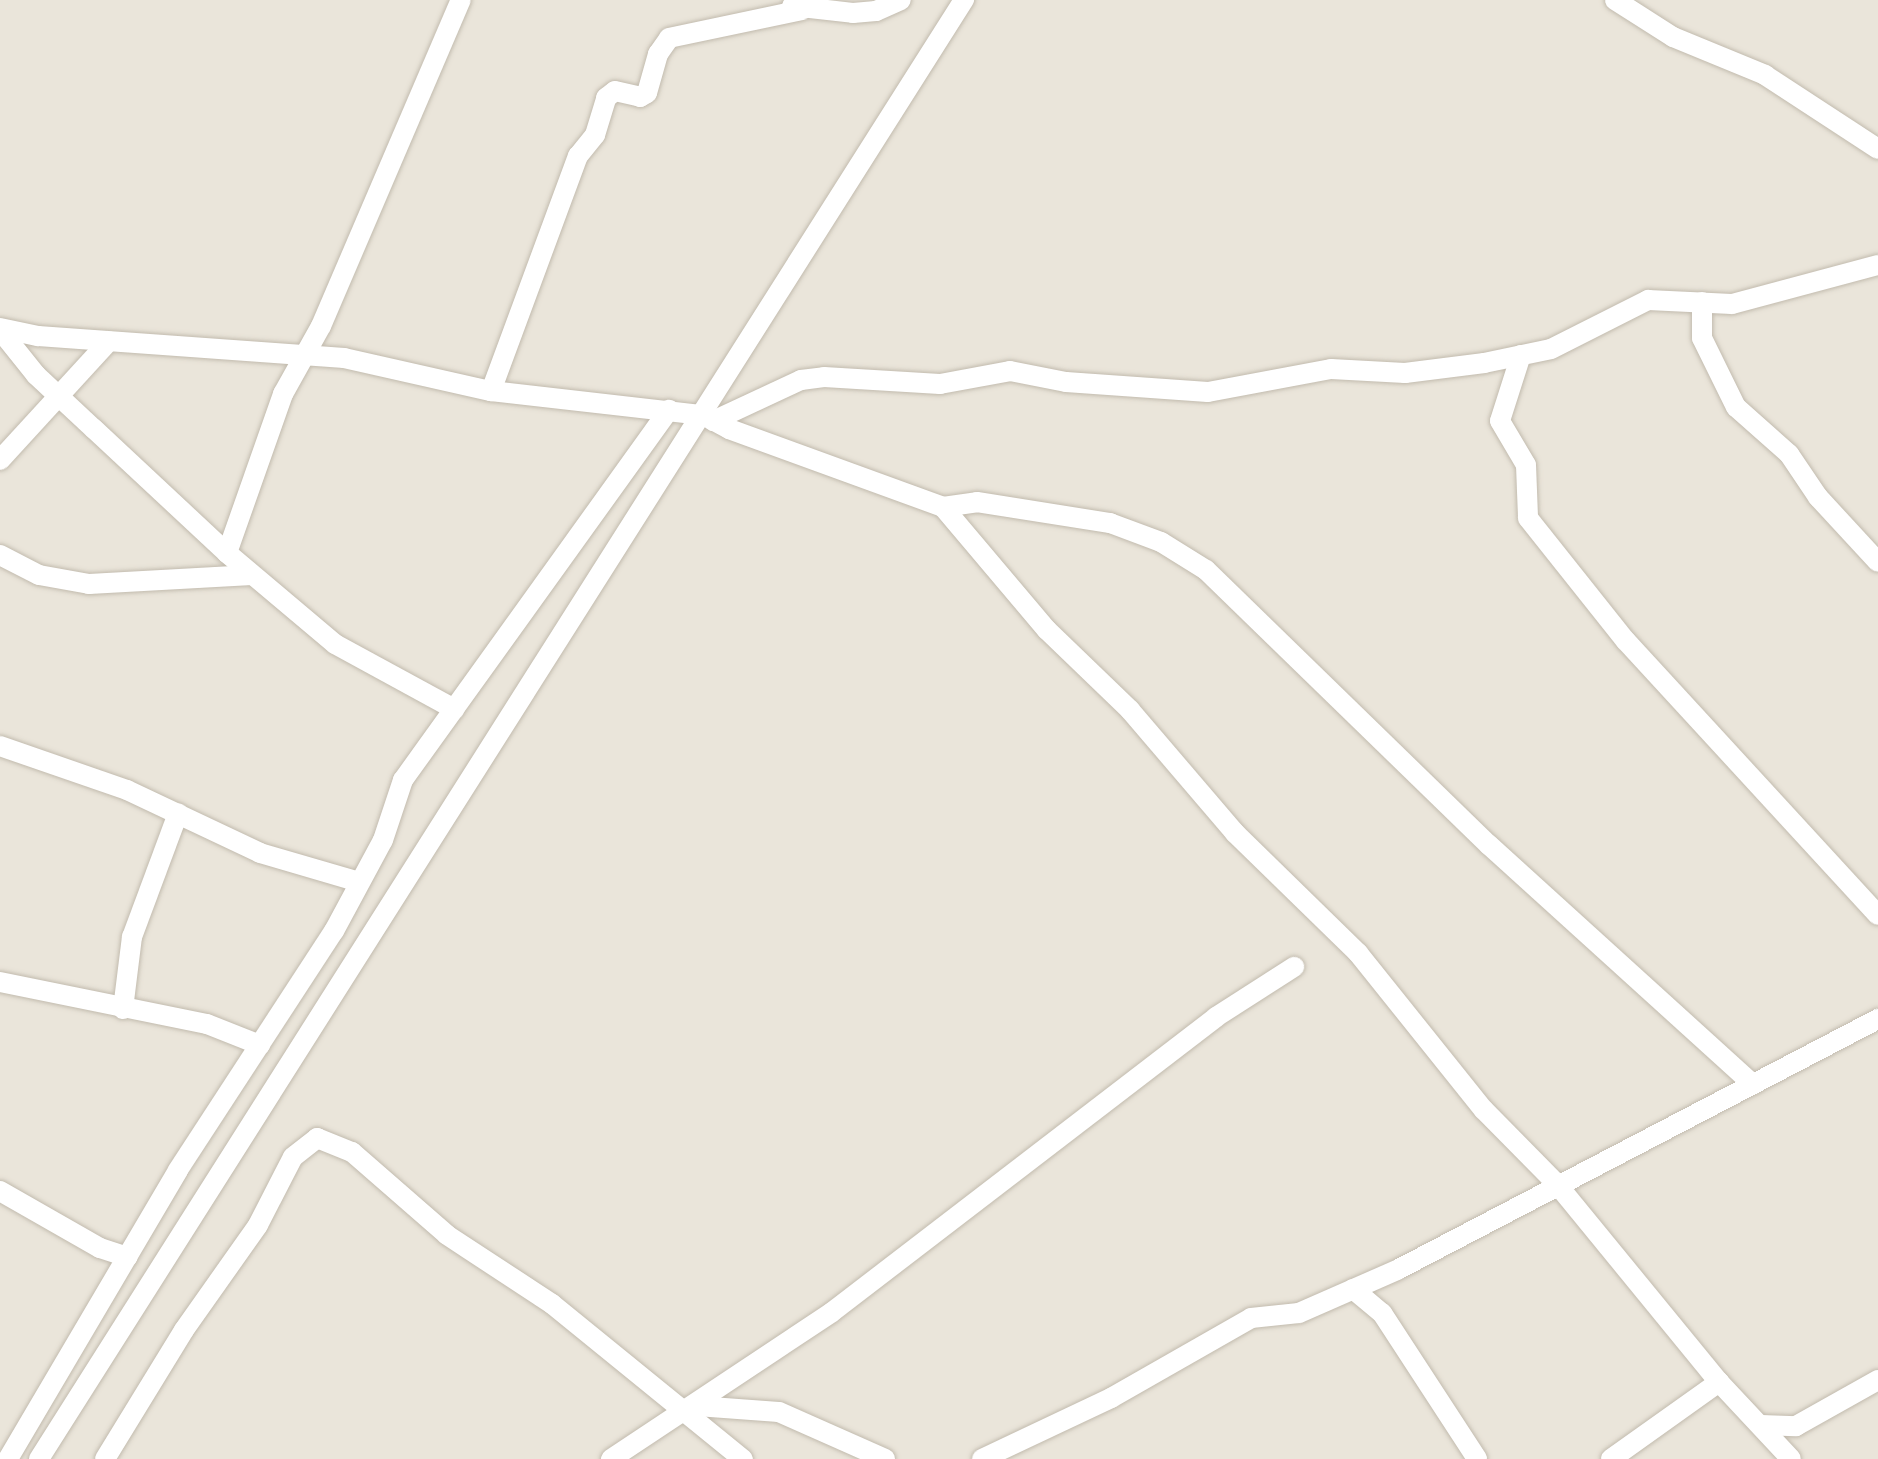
<!DOCTYPE html>
<style>
body{margin:0}
#map{position:relative;width:1878px;height:1459px;overflow:hidden;background:#f6f3ec;font-family:Barlow,sans-serif}
div>[style]{position:absolute}
.residential>*{inset:0;background:#eae5da}
.roads{filter:drop-shadow(0 0 2px #c2bbae) drop-shadow(0 0 2px #c2bbae)}
.minor>*{height:20px;margin:-10px;padding:0 10px;transform-origin:10px;border-radius:10px;background:#fff}
span{translate:-50% -50%;white-space:nowrap;text-align:center;line-height:1.15;-webkit-text-stroke:6px #fff;paint-order:stroke}
</style>
<div id="map">
<div class="residential">
<div style="clip-path:polygon(0 0,1878px 0,1878px 1459px,0 1459px)"></div>
</div>
<div class="roads">
<div class="minor">
<div style="left:1615px;top:0;width:69px;rotate:32.5deg"></div>
<div style="left:1673px;top:37px;width:100px;rotate:22.4deg"></div>
<div style="left:1765px;top:75px;width:135px;rotate:33.2deg"></div>
<div style="left:792px;top:6px;width:61px;rotate:6.5deg"></div>
<div style="left:853px;top:13px;width:23px;rotate:-5deg"></div>
<div style="left:876px;top:11px;width:27px;rotate:-24deg"></div>
<div style="left:1702px;top:302px;width:36px;rotate:90deg"></div>
<div style="left:1702px;top:338px;width:77px;rotate:63.8deg"></div>
<div style="left:1736px;top:407px;width:71px;rotate:41.6deg"></div>
<div style="left:1789px;top:454px;width:52px;rotate:56deg"></div>
<div style="left:1818px;top:497px;width:88px;rotate:47.3deg"></div>
<div style="left:0;top:328px;width:39px;rotate:12deg"></div>
<div style="left:38px;top:336px;width:307px;rotate:4.1deg"></div>
<div style="left:344px;top:358px;width:151px;rotate:12.7deg"></div>
<div style="left:491px;top:391px;width:213px;rotate:6.5deg"></div>
<div style="left:703px;top:415px;width:30px;rotate:28deg"></div>
<div style="left:729px;top:429px;width:228px;rotate:20deg"></div>
<div style="left:943px;top:507px;width:161px;rotate:49.8deg"></div>
<div style="left:1047px;top:630px;width:115px;rotate:43.9deg"></div>
<div style="left:1130px;top:710px;width:162px;rotate:49.5deg"></div>
<div style="left:1235px;top:833px;width:172px;rotate:44.3deg"></div>
<div style="left:1358px;top:953px;width:201px;rotate:51.3deg"></div>
<div style="left:1484px;top:1110px;width:103px;rotate:45.4deg"></div>
<div style="left:1556px;top:1183px;width:257px;rotate:50.7deg"></div>
<div style="left:1719px;top:1382px;width:105px;rotate:46.9deg"></div>
<div style="left:0;top:330px;width:58px;rotate:51.3deg"></div>
<div style="left:36px;top:375px;width:79px;rotate:43deg"></div>
<div style="left:94px;top:429px;width:182px;rotate:43deg"></div>
<div style="left:227px;top:553px;width:141px;rotate:40.1deg"></div>
<div style="left:335px;top:644px;width:136px;rotate:28.6deg"></div>
<div style="left:1521px;top:355px;width:69px;rotate:107.7deg"></div>
<div style="left:1500px;top:421px;width:51px;rotate:59.4deg"></div>
<div style="left:1526px;top:465px;width:53px;rotate:87.8deg"></div>
<div style="left:1528px;top:518px;width:157px;rotate:51.5deg"></div>
<div style="left:1626px;top:641px;width:372px;rotate:47.4deg"></div>
<div style="left:491px;top:391px;width:251px;rotate:-69.7deg"></div>
<div style="left:578px;top:156px;width:27px;rotate:-51deg"></div>
<div style="left:595px;top:135px;width:39px;rotate:-73deg"></div>
<div style="left:606px;top:98px;width:11px;rotate:-38deg"></div>
<div style="left:615px;top:91px;width:26px;rotate:13deg"></div>
<div style="left:640px;top:97px;width:8px;rotate:-30deg"></div>
<div style="left:647px;top:93px;width:41px;rotate:-74.2deg"></div>
<div style="left:658px;top:54px;width:19px;rotate:-55deg"></div>
<div style="left:669px;top:38px;width:136px;rotate:-11.9deg"></div>
<div style="left:713px;top:421px;width:97px;rotate:-25deg"></div>
<div style="left:801px;top:380px;width:23px;rotate:-7deg"></div>
<div style="left:824px;top:377px;width:116px;rotate:3.5deg"></div>
<div style="left:940px;top:384px;width:71px;rotate:-10.5deg"></div>
<div style="left:1010px;top:371px;width:57px;rotate:11.1deg"></div>
<div style="left:1066px;top:382px;width:142px;rotate:4deg"></div>
<div style="left:1208px;top:392px;width:125px;rotate:-10.6deg"></div>
<div style="left:1331px;top:369px;width:74px;rotate:3.1deg"></div>
<div style="left:1405px;top:373px;width:80px;rotate:-7.2deg"></div>
<div style="left:1484px;top:363px;width:68px;rotate:-11.8deg"></div>
<div style="left:1551px;top:349px;width:109px;rotate:-26.8deg"></div>
<div style="left:1648px;top:300px;width:84px;rotate:2.7deg"></div>
<div style="left:1732px;top:304px;width:151px;rotate:-15deg"></div>
<div style="left:0;top:460px;width:161px;rotate:-47.5deg"></div>
<div style="left:943px;top:507px;width:34px;rotate:-8deg"></div>
<div style="left:977px;top:502px;width:135px;rotate:9deg"></div>
<div style="left:1110px;top:523px;width:54px;rotate:20.4deg"></div>
<div style="left:1161px;top:542px;width:53px;rotate:31.9deg"></div>
<div style="left:1206px;top:570px;width:395px;rotate:44.2deg"></div>
<div style="left:1489px;top:845px;width:356px;rotate:42.2deg"></div>
<div style="left:227px;top:553px;width:169px;rotate:-70.6deg"></div>
<div style="left:283px;top:394px;width:78px;rotate:-60.8deg"></div>
<div style="left:321px;top:326px;width:355px;rotate:-66.8deg"></div>
<div style="left:0;top:555px;width:44px;rotate:27.1deg"></div>
<div style="left:39px;top:575px;width:51px;rotate:10.2deg"></div>
<div style="left:89px;top:584px;width:163px;rotate:-3.2deg"></div>
<div style="left:0;top:746px;width:134px;rotate:19.1deg"></div>
<div style="left:127px;top:790px;width:147px;rotate:25.3deg"></div>
<div style="left:260px;top:853px;width:103px;rotate:16.3deg"></div>
<div style="left:0;top:982px;width:211px;rotate:11.5deg"></div>
<div style="left:207px;top:1024px;width:57px;rotate:21.6deg"></div>
<div style="left:123px;top:1009px;width:73px;rotate:-82.9deg"></div>
<div style="left:132px;top:937px;width:132px;rotate:-69.6deg"></div>
<div style="left:0;top:1191px;width:115px;rotate:29.7deg"></div>
<div style="left:100px;top:1248px;width:29px;rotate:18deg"></div>
<div style="left:1353px;top:1289px;width:38px;rotate:40deg"></div>
<div style="left:1382px;top:1313px;width:174px;rotate:56.9deg"></div>
<div style="left:697px;top:1406px;width:82px;rotate:4.2deg"></div>
<div style="left:779px;top:1412px;width:116px;rotate:23.9deg"></div>
<div style="left:1761px;top:1425px;width:35px;rotate:2deg"></div>
<div style="left:1796px;top:1426px;width:94px;rotate:-29.3deg"></div>
<div style="left:8px;top:1459px;width:335px;rotate:-59.5deg"></div>
<div style="left:178px;top:1170px;width:285px;rotate:-56.9deg"></div>
<div style="left:334px;top:931px;width:103px;rotate:-61.7deg"></div>
<div style="left:383px;top:840px;width:63px;rotate:-71.6deg"></div>
<div style="left:403px;top:780px;width:456px;rotate:-54.3deg"></div>
<div style="left:39px;top:1459px;width:1728px;rotate:-57.63deg"></div>
<div style="left:105px;top:1459px;width:151px;rotate:-58.5deg"></div>
<div style="left:184px;top:1330px;width:128px;rotate:-54.8deg"></div>
<div style="left:258px;top:1225px;width:76px;rotate:-62.8deg"></div>
<div style="left:293px;top:1157px;width:31px;rotate:-38deg"></div>
<div style="left:317px;top:1138px;width:38px;rotate:22deg"></div>
<div style="left:352px;top:1152px;width:126px;rotate:41.1deg"></div>
<div style="left:447px;top:1235px;width:126px;rotate:33.3deg"></div>
<div style="left:552px;top:1304px;width:246px;rotate:39.1deg"></div>
<div style="left:611px;top:1459px;width:265px;rotate:-33.6deg"></div>
<div style="left:832px;top:1312px;width:484px;rotate:-37.5deg"></div>
<div style="left:1216px;top:1017px;width:93px;rotate:-32.7deg"></div>
<div style="left:982px;top:1459px;width:143px;rotate:-25.3deg"></div>
<div style="left:1111px;top:1398px;width:161px;rotate:-29.7deg"></div>
<div style="left:1251px;top:1318px;width:48px;rotate:-5.9deg"></div>
<div style="left:1299px;top:1313px;width:107px;rotate:-23.7deg"></div>
<div style="left:1397px;top:1270px;width:543px;rotate:-27.56deg"></div>
<div style="left:1611px;top:1459px;width:133px;rotate:-35.5deg"></div>
</div>
</div>
</div>
